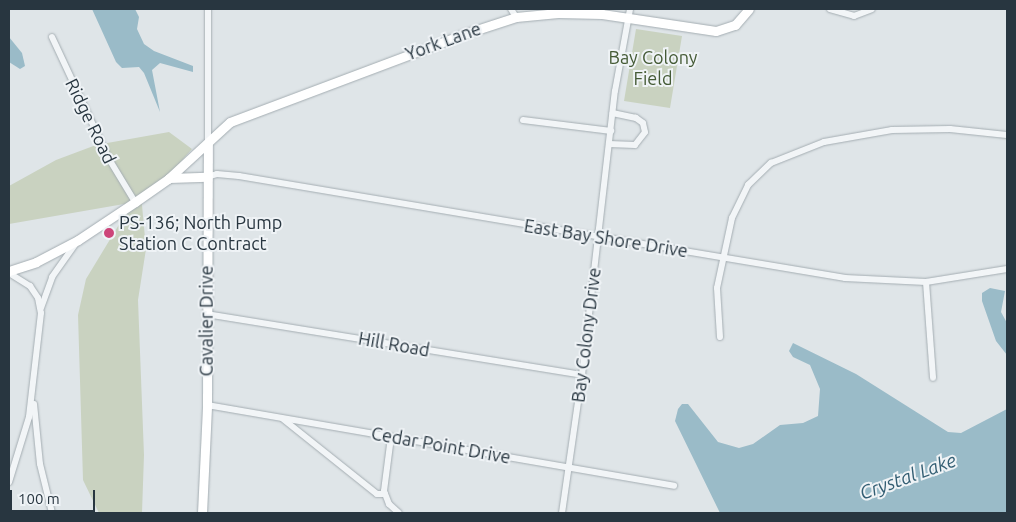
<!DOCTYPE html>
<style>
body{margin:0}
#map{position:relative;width:1016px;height:522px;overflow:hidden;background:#dfe5e8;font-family:Ubuntu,sans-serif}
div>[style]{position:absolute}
.green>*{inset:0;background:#c9d2c0}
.water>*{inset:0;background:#9abbc8}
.roads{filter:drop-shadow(0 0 1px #a4adb2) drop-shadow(0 0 1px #a4adb2)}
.street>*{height:6px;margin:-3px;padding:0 3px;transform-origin:3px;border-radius:3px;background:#f2f5f7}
.secondary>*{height:9px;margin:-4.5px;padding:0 4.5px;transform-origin:4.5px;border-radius:4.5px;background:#fff}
.dots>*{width:14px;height:14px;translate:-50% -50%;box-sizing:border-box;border:2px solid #eff3f6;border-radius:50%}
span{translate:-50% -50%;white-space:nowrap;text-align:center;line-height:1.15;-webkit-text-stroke:4px #eff3f6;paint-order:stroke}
.street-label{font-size:18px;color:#283640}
.park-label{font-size:18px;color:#455b36}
.poi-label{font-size:18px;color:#283640}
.left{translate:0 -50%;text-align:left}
.water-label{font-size:19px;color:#335e73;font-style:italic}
.frame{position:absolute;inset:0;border:10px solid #283640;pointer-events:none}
.scale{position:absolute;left:10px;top:490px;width:85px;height:22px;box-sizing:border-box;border:2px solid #283640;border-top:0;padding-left:6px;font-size:15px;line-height:18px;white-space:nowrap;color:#283640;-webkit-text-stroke:4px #eff3f6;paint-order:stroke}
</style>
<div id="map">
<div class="green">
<div style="clip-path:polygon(636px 29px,682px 36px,670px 108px,624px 101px)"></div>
<div style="clip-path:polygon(169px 132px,192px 149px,170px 174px,141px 194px,146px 249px,138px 300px,144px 455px,142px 513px,99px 513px,83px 480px,78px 315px,86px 279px,126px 213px,124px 204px,9px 224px,9px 186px,56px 160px,96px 145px)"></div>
</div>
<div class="water">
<div style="clip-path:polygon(92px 9px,135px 9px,139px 17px,137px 29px,144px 44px,154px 51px,193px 66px,193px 72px,160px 63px,152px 70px,160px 112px,144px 73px,139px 67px,122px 68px,116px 62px)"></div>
<div style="clip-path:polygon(9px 37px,22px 53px,25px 66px,20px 69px,9px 62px)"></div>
<div style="clip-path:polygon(990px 288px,1005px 291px,1001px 312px,1007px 323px,1007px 355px,996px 341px,982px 301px,982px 293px)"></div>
<div style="clip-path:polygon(793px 343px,856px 374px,948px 432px,961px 433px,1007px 409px,1007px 513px,720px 513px,675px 421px,678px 409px,682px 404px,688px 404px,718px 442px,739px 448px,753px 444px,780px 425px,803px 423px,818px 416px,820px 389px,810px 365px,793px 357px,789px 351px)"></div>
</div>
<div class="roads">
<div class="street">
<div style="left:511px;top:9px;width:9px;rotate:58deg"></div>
<div style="left:830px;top:9px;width:25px;rotate:16deg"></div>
<div style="left:854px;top:16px;width:19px;rotate:-21deg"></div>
<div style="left:52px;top:37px;width:135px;rotate:65deg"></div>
<div style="left:109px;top:159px;width:50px;rotate:58.8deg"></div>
<div style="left:523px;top:120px;width:89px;rotate:7.1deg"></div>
<div style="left:208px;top:144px;width:135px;rotate:-90deg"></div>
<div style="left:609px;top:144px;width:26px;rotate:2deg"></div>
<div style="left:635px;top:145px;width:16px;rotate:-52deg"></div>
<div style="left:645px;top:132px;width:9px;rotate:-103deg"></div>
<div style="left:643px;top:123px;width:9px;rotate:-144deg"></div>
<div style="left:636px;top:118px;width:24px;rotate:-168deg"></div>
<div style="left:207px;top:177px;width:10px;rotate:-17deg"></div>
<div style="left:217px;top:174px;width:22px;rotate:5deg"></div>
<div style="left:239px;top:176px;width:615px;rotate:9.55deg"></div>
<div style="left:845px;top:278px;width:81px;rotate:2.8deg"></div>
<div style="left:926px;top:282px;width:82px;rotate:-9.1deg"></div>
<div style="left:9px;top:273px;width:25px;rotate:32deg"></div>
<div style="left:30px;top:286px;width:14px;rotate:56deg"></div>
<div style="left:38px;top:298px;width:15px;rotate:79deg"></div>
<div style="left:41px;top:313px;width:105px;rotate:96.6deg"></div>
<div style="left:29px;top:417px;width:68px;rotate:107.1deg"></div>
<div style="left:926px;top:282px;width:96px;rotate:85.8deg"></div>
<div style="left:41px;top:308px;width:33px;rotate:-70deg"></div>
<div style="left:52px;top:277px;width:42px;rotate:-54.8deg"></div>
<div style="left:206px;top:314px;width:381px;rotate:9.2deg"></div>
<div style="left:720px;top:337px;width:49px;rotate:-93.5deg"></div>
<div style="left:717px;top:288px;width:72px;rotate:-77.9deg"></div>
<div style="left:732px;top:218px;width:37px;rotate:-64deg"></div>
<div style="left:748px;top:185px;width:32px;rotate:-44deg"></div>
<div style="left:771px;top:163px;width:57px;rotate:-21.6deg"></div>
<div style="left:824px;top:142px;width:69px;rotate:-10deg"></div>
<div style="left:892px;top:130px;width:58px;rotate:-1deg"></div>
<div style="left:950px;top:129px;width:57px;rotate:6deg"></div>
<div style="left:34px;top:404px;width:60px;rotate:84.3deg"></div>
<div style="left:40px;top:464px;width:50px;rotate:76.2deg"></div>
<div style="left:207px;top:405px;width:474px;rotate:9.8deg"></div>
<div style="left:283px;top:419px;width:120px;rotate:38.6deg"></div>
<div style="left:377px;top:494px;width:8px"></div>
<div style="left:391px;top:437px;width:54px;rotate:97.4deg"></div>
<div style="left:384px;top:491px;width:14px;rotate:69deg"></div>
<div style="left:389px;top:504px;width:13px;rotate:42deg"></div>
<div style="left:562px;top:513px;width:139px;rotate:-81.8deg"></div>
<div style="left:582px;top:375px;width:286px;rotate:-83.4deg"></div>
<div style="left:615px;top:91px;width:83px;rotate:-79.6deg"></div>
</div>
<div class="secondary">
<div style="left:169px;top:178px;width:38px;rotate:-2deg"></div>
<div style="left:9px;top:271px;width:28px;rotate:-18deg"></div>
<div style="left:36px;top:262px;width:47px;rotate:-27.6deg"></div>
<div style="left:78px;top:240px;width:69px;rotate:-33.7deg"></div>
<div style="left:135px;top:202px;width:40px;rotate:-34.9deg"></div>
<div style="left:168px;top:179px;width:84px;rotate:-42.6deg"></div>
<div style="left:230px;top:122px;width:247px;rotate:-20.6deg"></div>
<div style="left:461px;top:35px;width:58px;rotate:-18.1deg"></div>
<div style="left:516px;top:17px;width:42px;rotate:-5.4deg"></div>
<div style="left:558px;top:13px;width:44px;rotate:1.3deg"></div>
<div style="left:602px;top:14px;width:115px;rotate:8.5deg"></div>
<div style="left:716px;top:31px;width:20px;rotate:-18deg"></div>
<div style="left:735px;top:25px;width:21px;rotate:-49deg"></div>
<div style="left:202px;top:513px;width:108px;rotate:-87.3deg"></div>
<div style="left:207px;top:405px;width:261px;rotate:-89.8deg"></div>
</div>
</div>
<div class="dots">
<div style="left:109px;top:233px;background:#cd4579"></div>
</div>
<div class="street-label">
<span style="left:443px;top:41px;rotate:-20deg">York Lane</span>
<span style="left:91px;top:121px;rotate:64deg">Ridge Road</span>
<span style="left:606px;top:238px;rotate:9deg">East Bay Shore Drive</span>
<span style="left:206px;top:321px;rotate:-90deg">Cavalier Drive</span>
<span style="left:586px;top:335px;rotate:-83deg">Bay Colony Drive</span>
<span style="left:394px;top:344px;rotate:10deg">Hill Road</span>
<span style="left:441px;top:445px;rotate:10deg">Cedar Point Drive</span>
</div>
<div class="park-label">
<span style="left:653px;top:68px">Bay Colony<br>Field</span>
</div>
<div class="poi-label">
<span class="left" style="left:119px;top:233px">PS-136; North Pump<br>Station C Contract</span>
</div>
<div class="water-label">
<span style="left:908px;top:477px;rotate:-20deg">Crystal Lake</span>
</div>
<div class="frame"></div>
<div class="scale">100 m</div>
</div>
